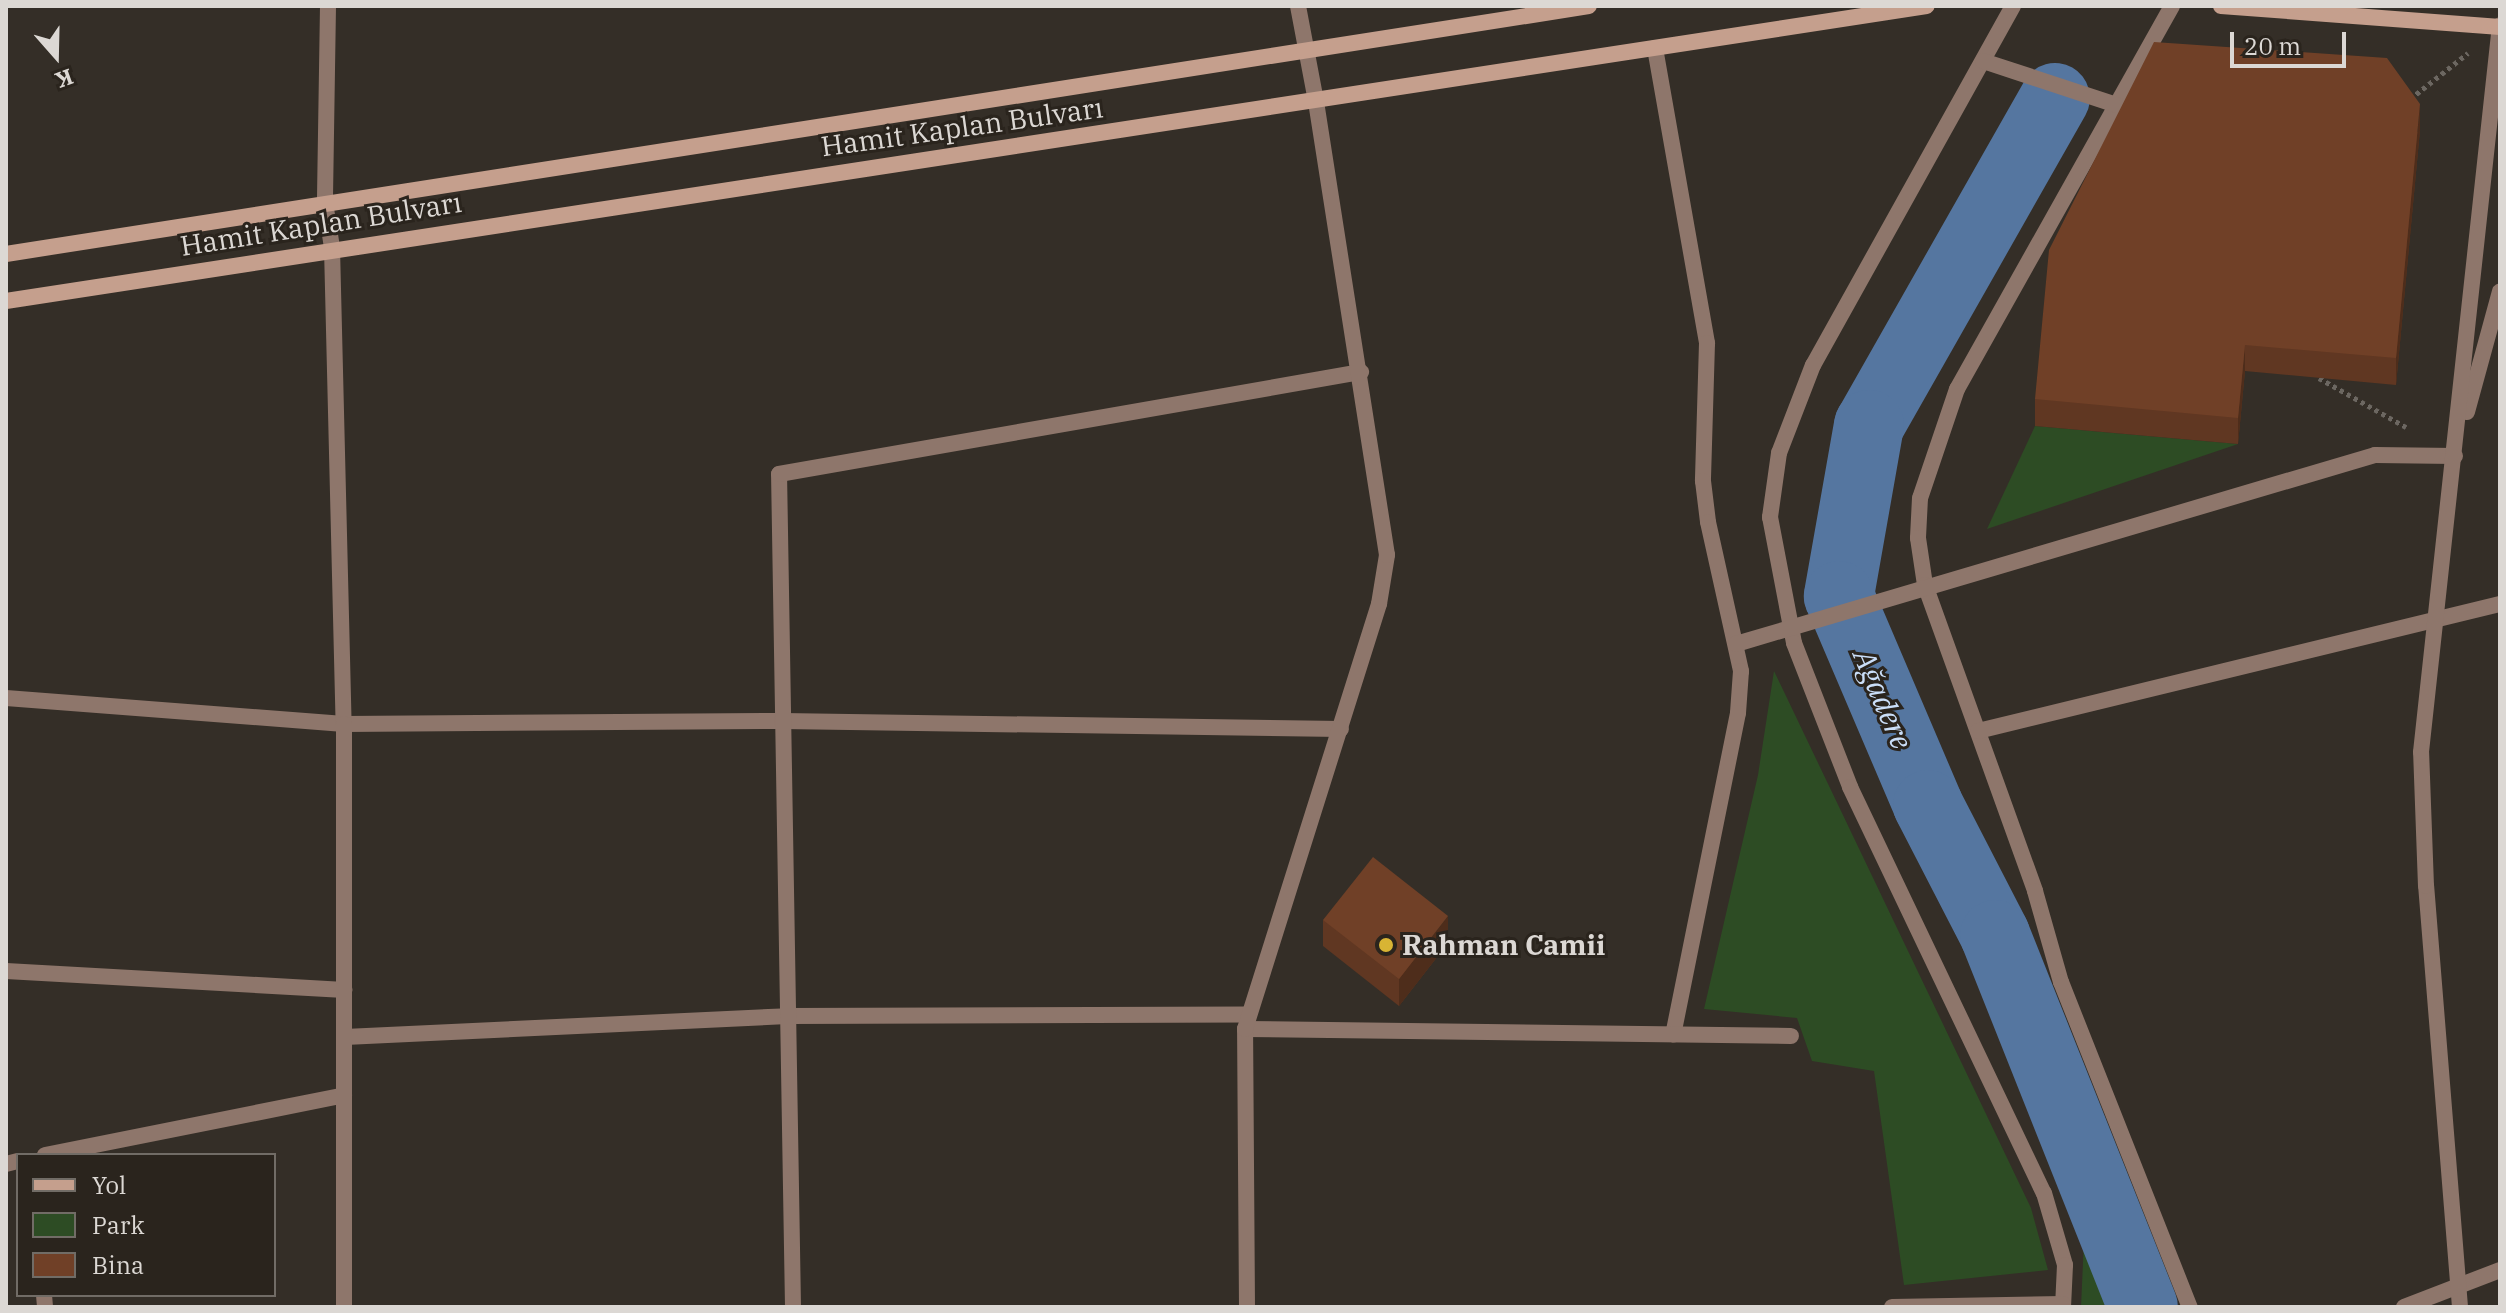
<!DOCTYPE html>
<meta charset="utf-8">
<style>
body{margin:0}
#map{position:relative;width:2506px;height:1313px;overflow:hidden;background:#342e27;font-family:"IBM Plex Serif",serif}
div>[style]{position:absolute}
.green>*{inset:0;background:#2d4c24}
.river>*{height:70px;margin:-35px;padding:0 35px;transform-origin:35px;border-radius:35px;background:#5576a0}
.path>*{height:5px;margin-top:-2.5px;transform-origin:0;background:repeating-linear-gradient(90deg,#6c6761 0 4px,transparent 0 8px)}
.minor>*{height:16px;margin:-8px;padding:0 8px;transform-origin:8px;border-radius:8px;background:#8e766b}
.tertiary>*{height:16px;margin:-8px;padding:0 8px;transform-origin:8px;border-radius:8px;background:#8e766b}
.secondary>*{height:16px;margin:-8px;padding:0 8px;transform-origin:8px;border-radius:8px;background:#c59f8d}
.wall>*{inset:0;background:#603722}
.shaded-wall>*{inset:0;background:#4e2d1b}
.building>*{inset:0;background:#704027}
.dots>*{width:22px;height:22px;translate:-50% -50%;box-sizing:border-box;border:4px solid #2a241d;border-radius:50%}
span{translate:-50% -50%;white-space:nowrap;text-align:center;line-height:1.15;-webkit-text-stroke:6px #2a241d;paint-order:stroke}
.street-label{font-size:28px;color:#dcd8d4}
.poi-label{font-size:28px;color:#dcd8d4;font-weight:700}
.left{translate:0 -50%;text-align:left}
.water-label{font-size:30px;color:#cadef8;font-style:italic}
.frame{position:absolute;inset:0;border:8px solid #dcd8d4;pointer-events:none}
.legend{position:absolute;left:16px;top:1153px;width:260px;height:144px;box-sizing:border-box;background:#2a241d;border:2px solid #716c66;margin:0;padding:10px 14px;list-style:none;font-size:24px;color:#dcd8d4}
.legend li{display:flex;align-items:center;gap:16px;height:40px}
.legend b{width:40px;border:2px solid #716c66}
.north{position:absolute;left:16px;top:16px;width:80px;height:80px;-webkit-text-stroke:6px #2a241d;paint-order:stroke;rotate:160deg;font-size:22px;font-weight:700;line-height:32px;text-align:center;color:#dcd8d4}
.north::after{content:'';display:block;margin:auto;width:28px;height:36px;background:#dcd8d4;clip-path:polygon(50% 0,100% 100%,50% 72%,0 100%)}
.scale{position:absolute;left:2230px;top:32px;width:116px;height:36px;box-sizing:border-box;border:4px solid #dcd8d4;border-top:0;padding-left:10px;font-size:24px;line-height:28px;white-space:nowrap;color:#dcd8d4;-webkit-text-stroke:6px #2a241d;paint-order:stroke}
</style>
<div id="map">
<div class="green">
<div style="clip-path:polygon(2035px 426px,2238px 444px,1987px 529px)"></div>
<div style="clip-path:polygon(1774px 671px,2031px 1208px,2048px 1270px,1904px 1285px,1874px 1071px,1812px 1061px,1797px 1018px,1704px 1009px,1758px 775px)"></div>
<div style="clip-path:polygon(2084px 1240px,2102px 1293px,2105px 1307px,2081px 1307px)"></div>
</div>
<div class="river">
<div style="left:2055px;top:98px;width:376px;rotate:119.6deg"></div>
<div style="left:1869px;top:425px;width:174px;rotate:100deg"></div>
<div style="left:1839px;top:596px;width:227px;rotate:66.9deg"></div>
<div style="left:1928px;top:805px;width:146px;rotate:62.7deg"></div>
<div style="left:1995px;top:935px;width:400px;rotate:68.3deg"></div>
</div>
<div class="path">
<div style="left:2410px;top:99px;width:74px;rotate:-38.4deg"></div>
<div style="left:2319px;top:378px;width:100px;rotate:29.4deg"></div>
</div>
<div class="minor">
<div style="left:2013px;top:6px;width:411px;rotate:119.1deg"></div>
<div style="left:1813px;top:365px;width:94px;rotate:111.1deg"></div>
<div style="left:1779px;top:453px;width:65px;rotate:98deg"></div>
<div style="left:1770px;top:517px;width:128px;rotate:79.2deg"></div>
<div style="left:1794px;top:643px;width:155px;rotate:68.7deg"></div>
<div style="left:1850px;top:787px;width:450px;rotate:64.5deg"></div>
<div style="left:2044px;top:1193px;width:75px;rotate:73.7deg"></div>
<div style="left:2065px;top:1265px;width:42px;rotate:92.7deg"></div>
<div style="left:2172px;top:6px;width:439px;rotate:119.3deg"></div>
<div style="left:1957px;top:389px;width:115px;rotate:108.7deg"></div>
<div style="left:1920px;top:498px;width:40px;rotate:92.9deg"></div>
<div style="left:1918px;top:538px;width:48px;rotate:81.5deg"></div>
<div style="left:1925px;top:585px;width:325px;rotate:70.2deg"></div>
<div style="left:2035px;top:891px;width:95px;rotate:74.1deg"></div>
<div style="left:2061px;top:982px;width:350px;rotate:68.4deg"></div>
<div style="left:1655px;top:48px;width:300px;rotate:80deg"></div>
<div style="left:1707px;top:343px;width:138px;rotate:91.7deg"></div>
<div style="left:1703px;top:481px;width:41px;rotate:83deg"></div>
<div style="left:1708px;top:522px;width:153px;rotate:77.5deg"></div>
<div style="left:1741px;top:671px;width:42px;rotate:94.1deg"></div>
<div style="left:1738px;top:713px;width:328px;rotate:101.4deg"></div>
<div style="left:1983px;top:61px;width:141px;rotate:18.2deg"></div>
<div style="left:1736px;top:644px;width:666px;rotate:-16.48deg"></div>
<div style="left:2375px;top:455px;width:80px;rotate:0.7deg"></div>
<div style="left:6px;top:698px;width:339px;rotate:4.4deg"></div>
<div style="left:344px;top:724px;width:438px;rotate:-0.4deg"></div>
<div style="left:782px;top:721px;width:559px;rotate:0.82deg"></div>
<div style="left:1978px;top:731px;width:537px;rotate:-13.67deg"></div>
<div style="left:6px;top:971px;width:339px;rotate:3.2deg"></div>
<div style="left:1245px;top:1029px;width:546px;rotate:0.73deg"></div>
<div style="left:345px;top:1037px;width:443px;rotate:-2.7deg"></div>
<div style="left:788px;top:1016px;width:460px;rotate:-0.2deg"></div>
<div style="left:45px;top:1155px;width:305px;rotate:-11.3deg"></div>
<div style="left:6px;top:1164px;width:12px;rotate:-14deg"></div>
<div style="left:44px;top:1295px;width:12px;rotate:85deg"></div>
<div style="left:793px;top:1307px;width:833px;rotate:-90.96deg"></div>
<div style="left:779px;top:474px;width:591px;rotate:-9.94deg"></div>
<div style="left:1247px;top:1307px;width:278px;rotate:-90.4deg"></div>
<div style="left:1245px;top:1029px;width:446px;rotate:-72.5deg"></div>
<div style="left:1379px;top:604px;width:50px;rotate:-80.7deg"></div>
<div style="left:1387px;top:555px;width:460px;rotate:-98.9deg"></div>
<div style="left:1892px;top:1307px;width:171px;rotate:-1deg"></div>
<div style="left:2404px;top:1307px;width:103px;rotate:-21.1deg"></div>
</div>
<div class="tertiary">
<div style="left:328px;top:6px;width:196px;rotate:90.9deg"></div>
<div style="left:325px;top:202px;width:47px;rotate:81.3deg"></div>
<div style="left:332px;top:248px;width:476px;rotate:88.6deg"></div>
<div style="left:344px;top:724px;width:583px;rotate:90deg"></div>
<div style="left:1298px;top:6px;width:97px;rotate:79.3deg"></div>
<div style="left:2467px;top:412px;width:125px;rotate:-74.7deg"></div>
<div style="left:2460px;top:1307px;width:422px;rotate:-94.6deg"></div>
<div style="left:2426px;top:886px;width:134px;rotate:-92.1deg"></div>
<div style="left:2421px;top:752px;width:731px;rotate:-83.8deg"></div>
</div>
<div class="secondary">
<div style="left:2221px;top:6px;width:280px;rotate:4.3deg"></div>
<div style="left:6px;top:254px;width:1602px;rotate:-8.9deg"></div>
<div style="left:6px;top:301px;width:1943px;rotate:-8.73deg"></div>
</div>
<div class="wall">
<div style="clip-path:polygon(2420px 130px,2396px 385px,2245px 371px,2238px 444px,2035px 426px,2035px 399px)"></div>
<div style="clip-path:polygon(1323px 920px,1448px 943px,1399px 1006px,1323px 946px)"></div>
</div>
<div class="shaded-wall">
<div style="clip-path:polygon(2420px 104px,2420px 130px,2396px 385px,2396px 358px)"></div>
<div style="clip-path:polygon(2245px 345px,2245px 371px,2238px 444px,2238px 418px)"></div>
<div style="clip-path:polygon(1448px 916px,1448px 943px,1399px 1006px,1399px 979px)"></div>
</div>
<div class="building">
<div style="clip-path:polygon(2154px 42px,2387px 58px,2420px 104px,2396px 358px,2245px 345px,2238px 418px,2035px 399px,2049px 250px)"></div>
<div style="clip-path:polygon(1373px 857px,1448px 916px,1399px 979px,1323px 920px)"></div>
</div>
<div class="dots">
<div style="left:1386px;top:945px;background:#d8b434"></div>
</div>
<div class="street-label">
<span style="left:962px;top:127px;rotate:-8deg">Hamit Kaplan Bulvarı</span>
<span style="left:321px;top:224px;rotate:-9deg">Hamit Kaplan Bulvarı</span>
</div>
<div class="poi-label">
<span class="left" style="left:1402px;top:945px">Rahman Camii</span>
</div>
<div class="water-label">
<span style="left:1883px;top:699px;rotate:67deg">Ağadere</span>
</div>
<div class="frame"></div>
<ul class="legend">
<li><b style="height:10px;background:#c59f8d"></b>Yol</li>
<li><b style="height:22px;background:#2d4c24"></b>Park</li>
<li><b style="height:22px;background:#704027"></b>Bina</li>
</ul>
<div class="north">K</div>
<div class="scale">20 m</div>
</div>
